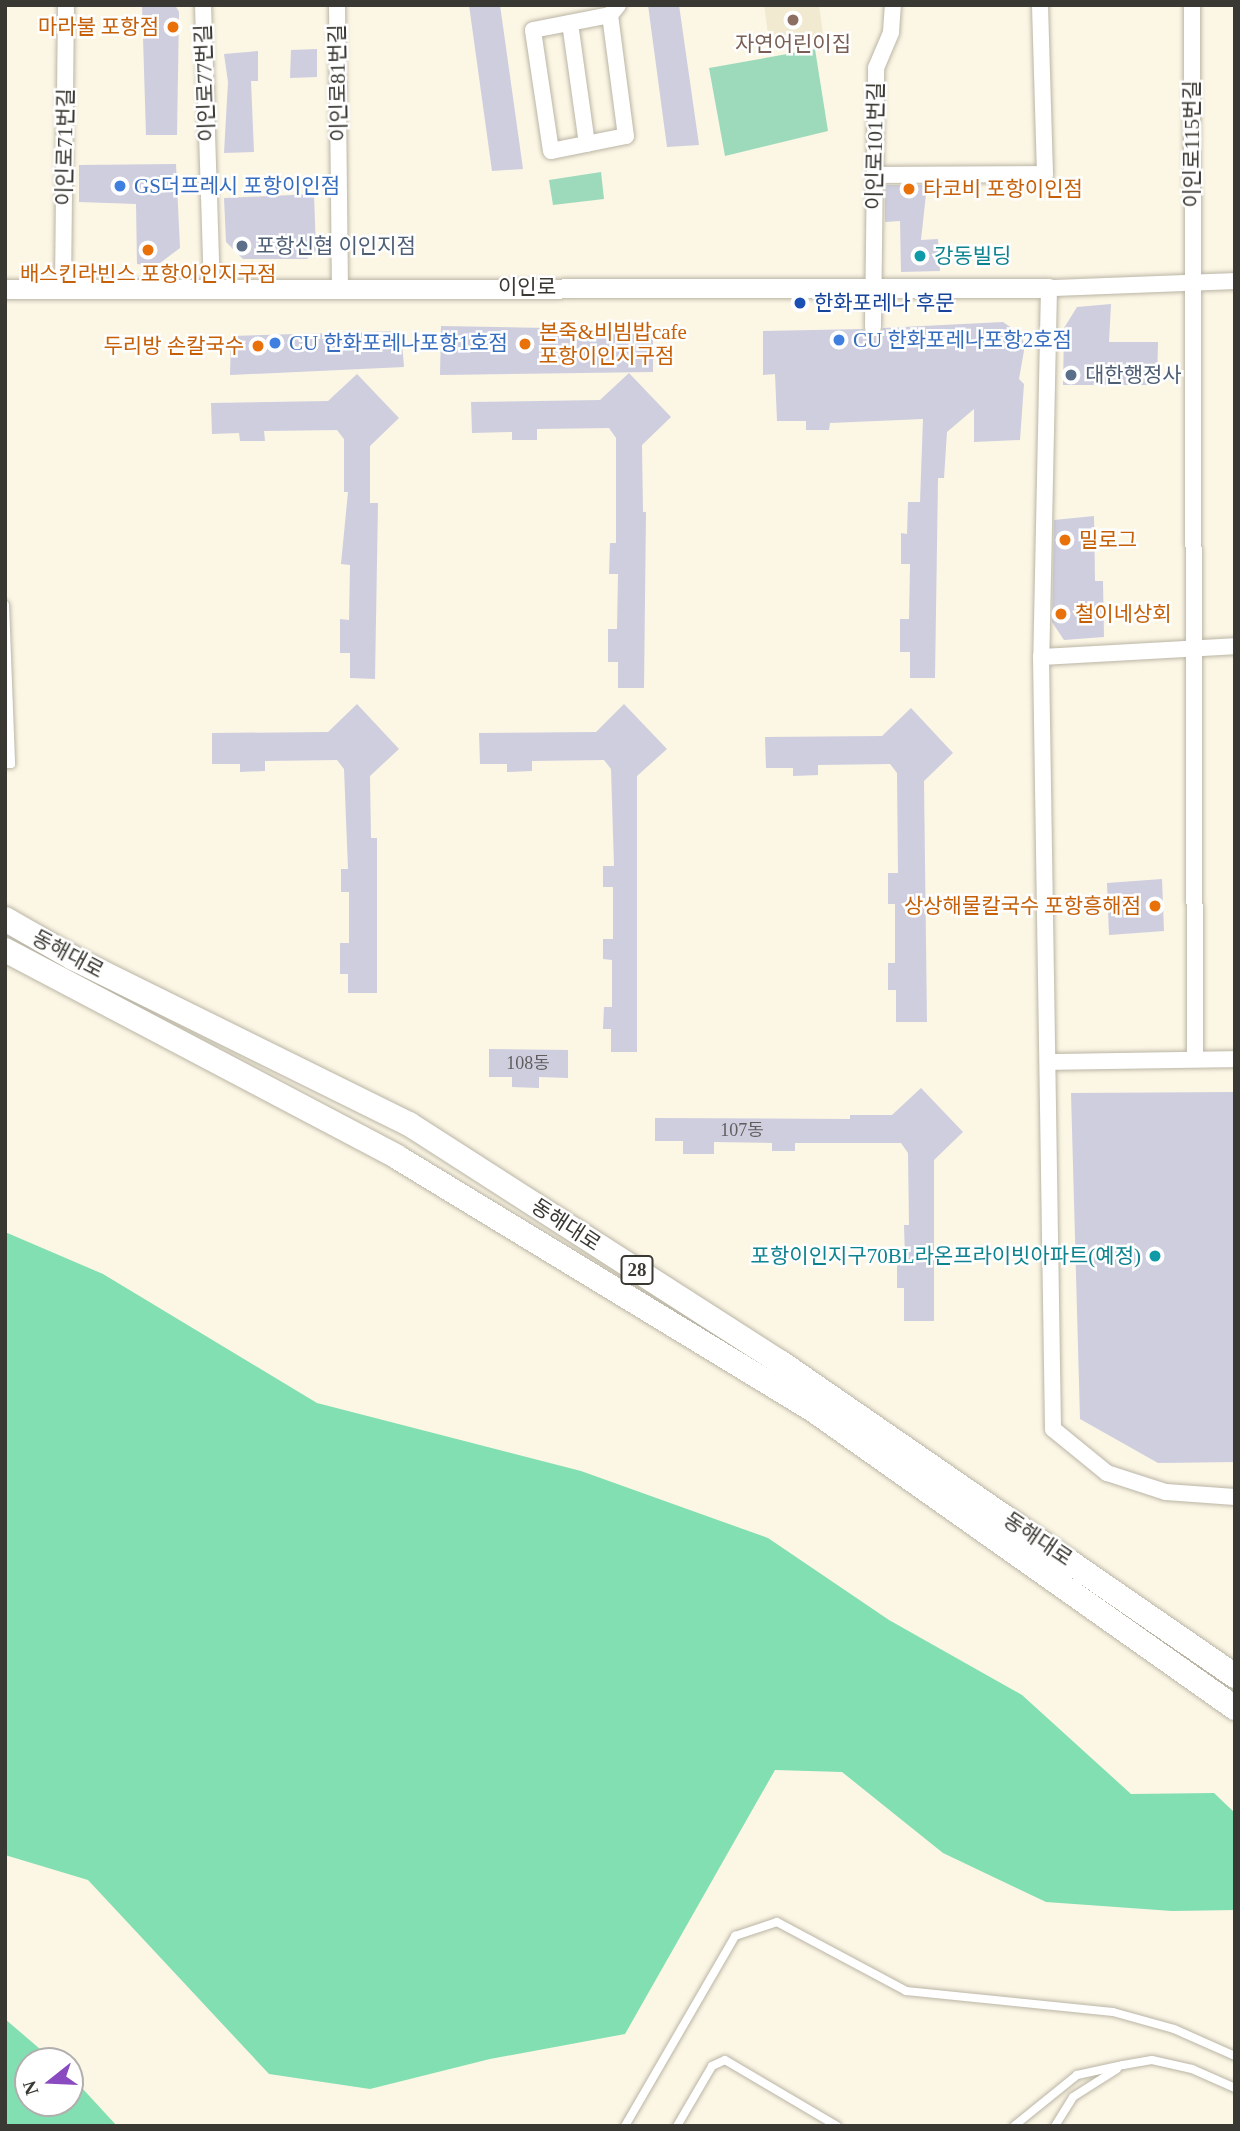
<!DOCTYPE html>
<meta charset="utf-8">
<style>
body{margin:0}
#map{position:relative;width:1240px;height:2131px;overflow:hidden;background:#fcf6e5;font-family:"Times New Roman","Noto Sans KR",serif}
div>[style]{position:absolute}
.built>*{inset:0;background:#f1ead1}
.green>*{inset:0;background:#9ddabb}
.forest>*{inset:0;background:#82dfb2}
.building>*{inset:0;background:#cecedf}
.roads{filter:drop-shadow(0 0 2px #bab5a5) drop-shadow(0 0 2px #bab5a5)}
.service>*{height:8px;margin:-4px;padding:0 4px;transform-origin:4px;border-radius:4px;background:#fff}
.minor>*{height:16px;margin:-8px;padding:0 8px;transform-origin:8px;border-radius:8px;background:#fff}
.tertiary>*{height:19px;margin:-9.5px;padding:0 9.5px;transform-origin:9.5px;border-radius:9.5px;background:#fff}
.primary>*{height:24px;margin:-12px;padding:0 12px;transform-origin:12px;border-radius:12px;background:#fff}
.dots>*{width:19px;height:19px;translate:-50% -50%;box-sizing:border-box;border:4px solid #fff;border-radius:50%}
span{translate:-50% -50%;white-space:nowrap;text-align:center;line-height:1.15;-webkit-text-stroke:5px #fff;paint-order:stroke}
.number-label{font-size:18px;color:#5f5e5d}
.number-label span{-webkit-text-stroke-width:0}
.shield-label span{padding:2px 5px;background:#fff;border:2px solid;border-radius:5px;-webkit-text-stroke-width:0}
.shield-label{font-size:19px;color:#3a3832;font-weight:700}
.food-label{font-size:21px;color:#c56008}
.right{translate:-100% -50%;text-align:right}
.left{translate:0 -50%;text-align:left}
.education-label{font-size:21px;color:#785e54}
.street-label{font-size:21px;color:#3a3832}
.shop-label{font-size:21px;color:#366cbe}
.service-label{font-size:21px;color:#4e5e75}
.culture-label{font-size:21px;color:#0d838f}
.transit-label{font-size:21px;color:#164399}
.frame{position:absolute;inset:0;border:7px solid #3a3832;pointer-events:none}
.north{position:absolute;left:14px;top:2047px;width:70px;height:70px;box-sizing:border-box;background:#fff;border:2px solid #b0afad;border-radius:50%;rotate:252deg;font-size:19px;font-weight:700;line-height:28px;text-align:center;color:#3a3832}
.north::after{content:'';display:block;margin:auto;width:24px;height:32px;background:#8b4bc0;clip-path:polygon(50% 0,100% 100%,50% 72%,0 100%)}
</style>
<div id="map">
<div class="built">
<div style="clip-path:polygon(764px 5px,819px 5px,824px 41px,770px 49px)"></div>
</div>
<div class="green">
<div style="clip-path:polygon(815px 49px,828px 131px,725px 156px,709px 68px)"></div>
<div style="clip-path:polygon(601px 172px,604px 199px,553px 205px,549px 180px)"></div>
</div>
<div class="forest">
<div style="clip-path:polygon(5px 1232px,103px 1274px,317px 1403px,581px 1471px,768px 1538px,889px 1620px,1022px 1695px,1131px 1794px,1214px 1793px,1235px 1813px,1235px 1910px,1172px 1911px,1046px 1902px,943px 1853px,842px 1772px,775px 1770px,625px 2034px,490px 2059px,370px 2089px,269px 2074px,88px 1880px,5px 1855px)"></div>
<div style="clip-path:polygon(5px 2019px,54px 2061px,28px 2061px,28px 2103px,70px 2103px,70px 2075px,117px 2126px,5px 2126px)"></div>
</div>
<div class="building">
<div style="clip-path:polygon(142px 5px,175px 5px,179px 12px,177px 135px,146px 135px)"></div>
<div style="clip-path:polygon(469px 5px,500px 5px,523px 169px,492px 171px)"></div>
<div style="clip-path:polygon(648px 5px,679px 5px,699px 145px,667px 147px)"></div>
<div style="clip-path:polygon(317px 49px,317px 77px,290px 78px,291px 50px)"></div>
<div style="clip-path:polygon(258px 51px,258px 81px,251px 81px,254px 152px,224px 153px,228px 82px,224px 54px)"></div>
<div style="clip-path:polygon(176px 164px,180px 248px,156px 266px,137px 264px,136px 204px,79px 202px,79px 165px)"></div>
<div style="clip-path:polygon(885px 185px,927px 185px,921px 240px,938px 239px,940px 271px,901px 272px,900px 221px,885px 222px)"></div>
<div style="clip-path:polygon(314px 194px,316px 251px,307px 259px,243px 259px,226px 242px,224px 198px)"></div>
<div style="clip-path:polygon(1111px 304px,1109px 342px,1158px 342px,1157px 385px,1063px 385px,1064px 328px,1077px 307px)"></div>
<div style="clip-path:polygon(1003px 322px,1020px 334px,1025px 345px,1019px 379px,1024px 384px,1020px 440px,974px 442px,974px 409px,947px 432px,944px 478px,938px 478px,935px 678px,910px 678px,910px 652px,900px 652px,900px 619px,909px 619px,910px 564px,901px 564px,901px 533px,907px 534px,908px 502px,920px 502px,923px 419px,830px 423px,829px 430px,806px 430px,806px 421px,777px 421px,775px 374px,763px 375px,763px 331px,863px 329px,874px 337px,883px 328px)"></div>
<div style="clip-path:polygon(441px 326px,653px 330px,653px 372px,440px 375px)"></div>
<div style="clip-path:polygon(401px 331px,404px 367px,230px 375px,231px 336px)"></div>
<div style="clip-path:polygon(629px 373px,671px 417px,642px 445px,643px 512px,646px 512px,644px 688px,618px 688px,618px 662px,608px 662px,608px 629px,617px 629px,618px 574px,609px 574px,610px 543px,616px 543px,616px 438px,609px 428px,537px 429px,537px 440px,512px 440px,512px 432px,472px 433px,471px 402px,600px 400px)"></div>
<div style="clip-path:polygon(357px 374px,399px 418px,370px 446px,370px 503px,378px 503px,375px 679px,350px 678px,350px 653px,340px 653px,340px 619px,349px 620px,350px 565px,341px 564px,348px 492px,344px 492px,344px 439px,337px 430px,264px 431px,265px 441px,240px 441px,239px 433px,212px 434px,211px 403px,328px 401px)"></div>
<div style="clip-path:polygon(1094px 516px,1095px 581px,1103px 581px,1104px 637px,1064px 640px,1052px 622px,1054px 520px)"></div>
<div style="clip-path:polygon(357px 704px,399px 749px,370px 776px,371px 838px,377px 838px,377px 993px,348px 993px,348px 974px,340px 974px,340px 943px,349px 943px,349px 892px,341px 892px,341px 869px,348px 869px,344px 769px,337px 760px,265px 761px,265px 771px,240px 772px,240px 764px,212px 764px,212px 733px,328px 732px)"></div>
<div style="clip-path:polygon(624px 704px,667px 749px,637px 776px,637px 1052px,611px 1052px,611px 1029px,603px 1029px,604px 1007px,612px 1007px,612px 960px,603px 959px,603px 939px,613px 939px,613px 887px,603px 887px,603px 866px,614px 866px,611px 769px,604px 760px,532px 761px,532px 771px,507px 772px,507px 764px,480px 764px,479px 733px,596px 732px)"></div>
<div style="clip-path:polygon(911px 708px,953px 753px,924px 781px,927px 1022px,896px 1022px,896px 990px,888px 990px,888px 963px,895px 963px,895px 904px,888px 904px,888px 873px,898px 873px,897px 773px,890px 764px,818px 765px,818px 775px,793px 776px,793px 768px,766px 768px,765px 737px,882px 736px)"></div>
<div style="clip-path:polygon(1162px 879px,1164px 931px,1109px 935px,1107px 883px)"></div>
<div style="clip-path:polygon(489px 1049px,568px 1050px,568px 1078px,539px 1077px,539px 1088px,512px 1087px,512px 1077px,489px 1077px)"></div>
<div style="clip-path:polygon(921px 1088px,963px 1132px,934px 1160px,934px 1321px,904px 1321px,904px 1288px,897px 1288px,897px 1258px,905px 1258px,904px 1225px,909px 1225px,908px 1153px,901px 1143px,795px 1143px,795px 1151px,772px 1151px,772px 1143px,714px 1142px,714px 1154px,683px 1154px,683px 1141px,655px 1141px,655px 1118px,850px 1119px,850px 1115px,892px 1115px)"></div>
<div style="clip-path:polygon(1235px 1092px,1235px 1462px,1158px 1463px,1080px 1419px,1071px 1093px)"></div>
</div>
<div class="roads">
<div class="service">
<div style="left:5px;top:605px;width:159px;rotate:87.8deg"></div>
<div style="left:11px;top:764px;width:6px;rotate:180deg"></div>
<div style="left:625px;top:2126px;width:220px;rotate:-59.9deg"></div>
<div style="left:735px;top:1936px;width:44px;rotate:-18.4deg"></div>
<div style="left:777px;top:1922px;width:146px;rotate:28.1deg"></div>
<div style="left:906px;top:1991px;width:208px;rotate:5.8deg"></div>
<div style="left:1113px;top:2012px;width:63px;rotate:15.6deg"></div>
<div style="left:1174px;top:2029px;width:67px;rotate:23.9deg"></div>
<div style="left:677px;top:2126px;width:69px;rotate:-59.7deg"></div>
<div style="left:712px;top:2066px;width:14px;rotate:-25deg"></div>
<div style="left:725px;top:2060px;width:130px;rotate:30.5deg"></div>
<div style="left:1014px;top:2126px;width:81px;rotate:-39deg"></div>
<div style="left:1077px;top:2075px;width:47px;rotate:-12.3deg"></div>
<div style="left:1123px;top:2065px;width:29px;rotate:-10deg"></div>
<div style="left:1152px;top:2060px;width:41px;rotate:12.7deg"></div>
<div style="left:1192px;top:2069px;width:47px;rotate:23.8deg"></div>
<div style="left:1055px;top:2126px;width:34px;rotate:-58deg"></div>
<div style="left:1073px;top:2097px;width:52px;rotate:-32.5deg"></div>
</div>
<div class="minor">
<div style="left:203px;top:5px;width:281px;rotate:88.2deg"></div>
<div style="left:337px;top:5px;width:281px;rotate:89.4deg"></div>
<div style="left:1192px;top:5px;width:1054px;rotate:89.84deg"></div>
<div style="left:610px;top:15px;width:122px;rotate:82.5deg"></div>
<div style="left:626px;top:136px;width:76px;rotate:168.7deg"></div>
<div style="left:551px;top:151px;width:122px;rotate:-98.5deg"></div>
<div style="left:533px;top:30px;width:78px;rotate:-11deg"></div>
<div style="left:610px;top:15px;width:13px;rotate:-51deg"></div>
<div style="left:570px;top:23px;width:122px;rotate:82deg"></div>
<div style="left:875px;top:175px;width:170px;rotate:-0.3deg"></div>
<div style="left:1045px;top:174px;width:169px;rotate:-91.7deg"></div>
<div style="left:1235px;top:281px;width:186px;rotate:177.8deg"></div>
<div style="left:1049px;top:288px;width:369px;rotate:91.2deg"></div>
<div style="left:1041px;top:657px;width:772px;rotate:89.11deg"></div>
<div style="left:1053px;top:1429px;width:70px;rotate:39.2deg"></div>
<div style="left:1107px;top:1473px;width:62px;rotate:17.9deg"></div>
<div style="left:1166px;top:1492px;width:69px;rotate:4.1deg"></div>
<div style="left:63px;top:288px;width:283px;rotate:-89.4deg"></div>
<div style="left:873px;top:327px;width:259px;rotate:-89.3deg"></div>
<div style="left:876px;top:68px;width:39px;rotate:-67deg"></div>
<div style="left:891px;top:32px;width:27px;rotate:-86deg"></div>
<div style="left:1041px;top:657px;width:194px;rotate:-3.2deg"></div>
<div style="left:1049px;top:1062px;width:186px;rotate:-0.9deg"></div>
</div>
<div class="tertiary">
<div style="left:5px;top:289px;width:1044px;rotate:-0.05deg"></div>
</div>
<div class="primary">
<div style="left:5px;top:919px;width:78px;rotate:29.8deg"></div>
<div style="left:73px;top:958px;width:375px;rotate:26.3deg"></div>
<div style="left:409px;top:1124px;width:441px;rotate:32.7deg"></div>
<div style="left:780px;top:1362px;width:553px;rotate:34.61deg"></div>
<div style="left:5px;top:950px;width:443px;rotate:27.8deg"></div>
<div style="left:397px;top:1157px;width:490px;rotate:31.3deg"></div>
<div style="left:816px;top:1412px;width:513px;rotate:35.24deg"></div>
</div>
</div>
<div class="dots">
<div style="left:793px;top:20px;background:#8d6e63"></div>
<div style="left:173px;top:27px;background:#e8710a"></div>
<div style="left:120px;top:186px;background:#3f7fe0"></div>
<div style="left:909px;top:189px;background:#e8710a"></div>
<div style="left:242px;top:246px;background:#5c6f8a"></div>
<div style="left:148px;top:250px;background:#e8710a"></div>
<div style="left:920px;top:256px;background:#0f9aa8"></div>
<div style="left:800px;top:303px;background:#1a4fb4"></div>
<div style="left:839px;top:340px;background:#3f7fe0"></div>
<div style="left:275px;top:343px;background:#3f7fe0"></div>
<div style="left:525px;top:344px;background:#e8710a"></div>
<div style="left:258px;top:346px;background:#e8710a"></div>
<div style="left:1071px;top:375px;background:#5c6f8a"></div>
<div style="left:1065px;top:540px;background:#e8710a"></div>
<div style="left:1061px;top:614px;background:#e8710a"></div>
<div style="left:1155px;top:906px;background:#e8710a"></div>
<div style="left:1155px;top:1256px;background:#0f9aa8"></div>
</div>
<div class="number-label">
<span style="left:528px;top:1063px">108동</span>
<span style="left:742px;top:1130px">107동</span>
</div>
<div class="shield-label">
<span style="left:637px;top:1270px">28</span>
</div>
<div class="food-label">
<span class="right" style="left:159px;top:27px">마라불 포항점</span>
<span class="left" style="left:923px;top:189px">타코비 포항이인점</span>
<span style="left:148px;top:274px">배스킨라빈스 포항이인지구점</span>
<span class="left" style="left:539px;top:344px">본죽&amp;비빔밥cafe<br>포항이인지구점</span>
<span class="right" style="left:244px;top:346px">두리방 손칼국수</span>
<span class="left" style="left:1079px;top:540px">밀로그</span>
<span class="left" style="left:1075px;top:614px">철이네상회</span>
<span class="right" style="left:1141px;top:906px">상상해물칼국수 포항흥해점</span>
</div>
<div class="education-label">
<span style="left:793px;top:44px">자연어린이집</span>
</div>
<div class="street-label">
<span style="left:205px;top:83px;rotate:-92deg">이인로77번길</span>
<span style="left:338px;top:83px;rotate:-91deg">이인로81번길</span>
<span style="left:1192px;top:144px;rotate:-90deg">이인로115번길</span>
<span style="left:875px;top:146px;rotate:-89deg">이인로101번길</span>
<span style="left:65px;top:147px;rotate:-89deg">이인로71번길</span>
<span style="left:527px;top:287px">이인로</span>
<span style="left:68px;top:954px;rotate:28deg">동해대로</span>
<span style="left:566px;top:1225px;rotate:33deg">동해대로</span>
<span style="left:1038px;top:1539px;rotate:34deg">동해대로</span>
</div>
<div class="shop-label">
<span class="left" style="left:134px;top:186px">GS더프레시 포항이인점</span>
<span class="left" style="left:853px;top:340px">CU 한화포레나포항2호점</span>
<span class="left" style="left:289px;top:343px">CU 한화포레나포항1호점</span>
</div>
<div class="service-label">
<span class="left" style="left:256px;top:246px">포항신협 이인지점</span>
<span class="left" style="left:1085px;top:375px">대한행정사</span>
</div>
<div class="culture-label">
<span class="left" style="left:934px;top:256px">강동빌딩</span>
<span class="right" style="left:1141px;top:1256px">포항이인지구70BL라온프라이빗아파트(예정)</span>
</div>
<div class="transit-label">
<span class="left" style="left:814px;top:303px">한화포레나 후문</span>
</div>
<div class="frame"></div>
<div class="north">N</div>
</div>
